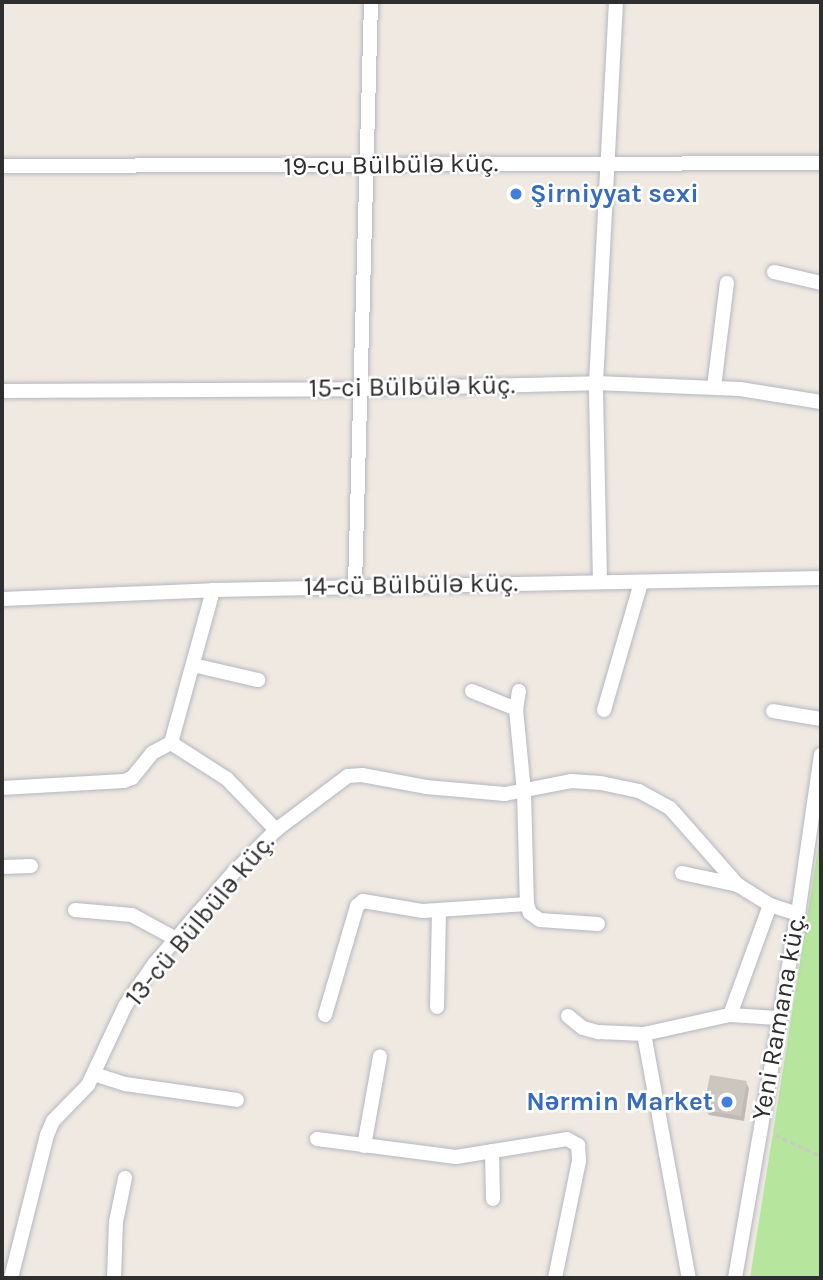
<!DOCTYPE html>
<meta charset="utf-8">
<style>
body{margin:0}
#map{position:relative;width:823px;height:1280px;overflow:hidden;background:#efe9e1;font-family:Karla,sans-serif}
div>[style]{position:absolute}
.green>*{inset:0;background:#b6e59e}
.shadow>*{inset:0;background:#0003}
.building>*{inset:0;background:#cbc7bf}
.path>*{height:2.5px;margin-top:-1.25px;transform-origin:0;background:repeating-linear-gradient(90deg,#c9c9c9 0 5px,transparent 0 8.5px)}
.roads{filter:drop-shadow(0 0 2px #b4b7c1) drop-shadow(0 0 2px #b4b7c1)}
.minor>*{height:14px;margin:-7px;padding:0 7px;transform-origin:7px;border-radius:7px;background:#fff}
.dots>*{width:19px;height:19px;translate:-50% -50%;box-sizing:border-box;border:4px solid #fff;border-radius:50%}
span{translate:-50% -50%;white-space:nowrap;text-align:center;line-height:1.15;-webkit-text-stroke:5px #fff;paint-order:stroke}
.street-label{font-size:26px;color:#2e2e2e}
.shop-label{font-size:26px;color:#366cbe;font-weight:700}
.left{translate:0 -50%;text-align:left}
.right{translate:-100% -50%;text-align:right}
.frame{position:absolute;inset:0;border:4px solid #2e2e2e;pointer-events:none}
</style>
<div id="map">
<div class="green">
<div style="clip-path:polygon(821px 829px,821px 1278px,750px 1278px)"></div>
</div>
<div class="shadow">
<div style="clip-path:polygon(746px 1083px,749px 1088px,744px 1121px,709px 1115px,705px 1110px)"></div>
</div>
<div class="building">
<div style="clip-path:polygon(710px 1075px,747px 1081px,741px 1116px,703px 1110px)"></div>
</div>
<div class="path">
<div style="left:775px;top:1135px;width:51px;rotate:24.5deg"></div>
</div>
<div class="roads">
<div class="minor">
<div style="left:2px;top:166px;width:819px;rotate:-0.21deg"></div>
<div style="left:774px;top:272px;width:48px;rotate:13.2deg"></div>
<div style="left:714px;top:387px;width:105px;rotate:-82.9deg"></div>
<div style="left:2px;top:391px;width:356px;rotate:-0.3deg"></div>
<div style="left:358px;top:389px;width:238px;rotate:-1.4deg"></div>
<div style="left:596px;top:383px;width:144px;rotate:2.4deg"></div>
<div style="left:740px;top:389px;width:82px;rotate:9.1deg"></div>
<div style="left:600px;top:582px;width:199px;rotate:-91.2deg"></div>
<div style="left:596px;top:383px;width:382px;rotate:-87deg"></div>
<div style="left:355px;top:586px;width:584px;rotate:-88.43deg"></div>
<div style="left:2px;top:599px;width:211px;rotate:-2.4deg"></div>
<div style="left:213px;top:590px;width:608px;rotate:-1.13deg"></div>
<div style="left:193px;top:665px;width:67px;rotate:13deg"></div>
<div style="left:472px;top:691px;width:48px;rotate:22.2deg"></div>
<div style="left:519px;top:691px;width:18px;rotate:99deg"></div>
<div style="left:516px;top:709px;width:83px;rotate:84.5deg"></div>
<div style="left:524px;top:792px;width:112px;rotate:88.5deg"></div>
<div style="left:527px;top:904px;width:9px;rotate:72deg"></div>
<div style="left:530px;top:913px;width:12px;rotate:35deg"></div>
<div style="left:540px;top:920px;width:58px;rotate:3.9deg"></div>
<div style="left:604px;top:710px;width:132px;rotate:-73.8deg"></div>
<div style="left:773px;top:711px;width:49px;rotate:9.5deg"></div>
<div style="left:171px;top:743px;width:159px;rotate:-74.6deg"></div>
<div style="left:2px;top:788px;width:122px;rotate:-3.3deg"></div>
<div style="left:124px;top:781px;width:9px;rotate:-21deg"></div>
<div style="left:132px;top:778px;width:32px;rotate:-51deg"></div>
<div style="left:152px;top:753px;width:21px;rotate:-28deg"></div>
<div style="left:171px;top:743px;width:67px;rotate:32.7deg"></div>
<div style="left:227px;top:779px;width:71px;rotate:46.1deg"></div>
<div style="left:2px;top:867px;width:29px;rotate:-2deg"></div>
<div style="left:682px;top:873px;width:57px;rotate:12.1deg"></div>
<div style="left:75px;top:910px;width:57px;rotate:5deg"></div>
<div style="left:132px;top:915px;width:50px;rotate:28.6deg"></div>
<div style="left:437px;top:1007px;width:96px;rotate:-88.8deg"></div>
<div style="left:325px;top:1015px;width:114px;rotate:-73.6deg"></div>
<div style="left:357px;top:906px;width:8px;rotate:-40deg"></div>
<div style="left:363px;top:901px;width:61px;rotate:9.5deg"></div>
<div style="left:423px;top:911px;width:104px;rotate:-3.9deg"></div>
<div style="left:730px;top:1015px;width:117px;rotate:-70deg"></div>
<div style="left:568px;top:1016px;width:19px;rotate:39deg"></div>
<div style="left:583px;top:1028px;width:16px;rotate:15deg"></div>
<div style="left:598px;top:1032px;width:46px;rotate:2.5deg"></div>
<div style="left:644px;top:1034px;width:88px;rotate:-12.5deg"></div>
<div style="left:730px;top:1015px;width:48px;rotate:3.6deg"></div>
<div style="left:644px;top:1034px;width:248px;rotate:79.6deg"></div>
<div style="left:94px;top:1074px;width:33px;rotate:18deg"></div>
<div style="left:125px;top:1084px;width:113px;rotate:8.1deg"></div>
<div style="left:317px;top:1139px;width:140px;rotate:7.4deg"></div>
<div style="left:456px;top:1157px;width:112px;rotate:-9.2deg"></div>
<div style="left:567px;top:1139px;width:13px;rotate:29deg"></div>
<div style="left:578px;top:1145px;width:16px;rotate:86deg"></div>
<div style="left:579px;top:1161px;width:119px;rotate:101.6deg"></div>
<div style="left:364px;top:1146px;width:91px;rotate:-79.9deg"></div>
<div style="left:492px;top:1151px;width:48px;rotate:88.8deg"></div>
<div style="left:11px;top:1278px;width:147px;rotate:-75.9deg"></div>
<div style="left:47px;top:1135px;width:15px;rotate:-67deg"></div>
<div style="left:53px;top:1121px;width:50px;rotate:-45.8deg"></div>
<div style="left:88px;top:1085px;width:87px;rotate:-64.9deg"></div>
<div style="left:125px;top:1006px;width:52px;rotate:-55.1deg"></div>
<div style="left:155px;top:963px;width:119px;rotate:-49.1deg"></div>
<div style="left:233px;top:873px;width:61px;rotate:-45deg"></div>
<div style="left:276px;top:830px;width:90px;rotate:-36.9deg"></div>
<div style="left:348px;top:776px;width:14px;rotate:-4deg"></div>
<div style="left:362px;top:775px;width:65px;rotate:10.6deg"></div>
<div style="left:426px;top:787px;width:79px;rotate:5.1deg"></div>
<div style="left:505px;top:794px;width:67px;rotate:-11.1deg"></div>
<div style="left:571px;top:781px;width:30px;rotate:4deg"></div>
<div style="left:601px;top:783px;width:39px;rotate:12deg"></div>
<div style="left:639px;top:791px;width:35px;rotate:29deg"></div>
<div style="left:670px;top:808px;width:103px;rotate:48.6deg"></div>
<div style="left:738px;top:885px;width:38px;rotate:32deg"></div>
<div style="left:770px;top:905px;width:29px;rotate:18deg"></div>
<div style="left:114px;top:1278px;width:56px;rotate:-88deg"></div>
<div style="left:116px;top:1222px;width:45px;rotate:-78.4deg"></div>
<div style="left:735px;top:1278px;width:369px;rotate:-80.2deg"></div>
<div style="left:798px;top:914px;width:161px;rotate:-81.8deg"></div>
</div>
</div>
<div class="dots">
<div style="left:516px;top:194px;background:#3f7fe0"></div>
<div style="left:727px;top:1102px;background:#3f7fe0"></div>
</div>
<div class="street-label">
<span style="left:391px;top:165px;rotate:-1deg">19-cu Bülbülə küç.</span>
<span style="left:412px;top:387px;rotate:-1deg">15-ci Bülbülə küç.</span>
<span style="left:411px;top:585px;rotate:-1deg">14-cü Bülbülə küç.</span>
<span style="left:200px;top:920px;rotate:-50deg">13-cü Bülbülə küç.</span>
<span style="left:779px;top:1017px;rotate:-80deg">Yeni Ramana küç.</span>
</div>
<div class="shop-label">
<span class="left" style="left:530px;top:194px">Şirniyyat sexi</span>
<span class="right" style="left:713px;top:1102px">Nərmin Market</span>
</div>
<div class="frame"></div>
</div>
